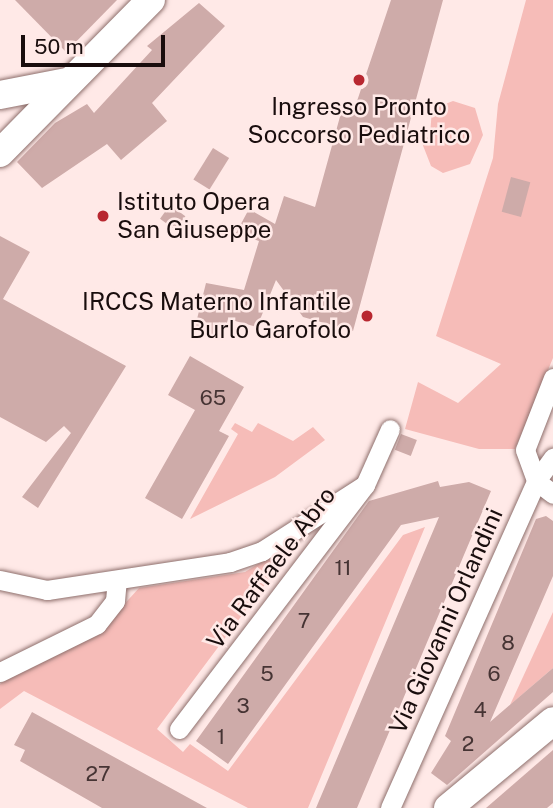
<!DOCTYPE html>
<style>
body{margin:0}
#map{position:relative;width:553px;height:808px;overflow:hidden;background:#ffe9e7;font-family:"Public Sans",sans-serif}
div>[style]{position:absolute}
[style*='--x']{left:calc(var(--x)*1px);top:calc(var(--y)*1px);width:calc(var(--w)*1px);rotate:calc(var(--a)*1deg)}
.green>*{inset:0;background:#f6bcb8}
.building>*{inset:0;background:#ceaba9;transform-origin:0 0}
.roads{filter:drop-shadow(0 0 2px #8e6f6c) drop-shadow(0 0 2px #8e6f6c)}
.street>*{height:19px;margin:-9.5px;padding:0 9.5px;transform-origin:9.5px;border-radius:9.5px;background:#fff}
.secondary>*{height:28px;margin:-14px;padding:0 14px;transform-origin:14px;border-radius:14px;background:#fff}
.dots>*{width:19px;height:19px;translate:-50% -50%;box-sizing:border-box;border:4px solid #ffe9e7;border-radius:50%}
span{translate:-50% -50%;white-space:nowrap;text-align:center;line-height:1.15;-webkit-text-stroke:5px #ffe9e7;paint-order:stroke}
.number-label{font-size:21px;color:#463434}
.number-label span{-webkit-text-stroke-width:0}
.poi-label{font-size:24px;color:#190d0d}
.left{translate:0 -50%;text-align:left}
.right{translate:-100% -50%;text-align:right}
.street-label{font-size:24px;color:#190d0d}
.scale{position:absolute;left:21px;top:35px;width:144px;height:32px;box-sizing:border-box;border:4px solid #190d0d;border-top:0;padding-left:9px;font-size:21px;line-height:24px;white-space:nowrap;color:#190d0d;-webkit-text-stroke:5px #ffe9e7;paint-order:stroke}
</style>
<div id="map">
<div class="green">
<div style="clip-path:polygon(526px 0,553px 0,553px 358px,515px 449px,479px 449px,405px 429px,418px 382px,458px 403px,501px 364px,436px 336px,493px 158px,498px 104px)"></div>
<div style="clip-path:polygon(453px 101px,475px 108px,483px 135px,470px 164px,443px 173px,431px 166px,422px 143px,430px 135px,432px 109px)"></div>
<div style="clip-path:polygon(235px 423px,252px 432px,258px 423px,293px 441px,313px 427px,325px 440px,275px 477px,190px 519px,238px 434px,231px 429px)"></div>
<div style="clip-path:polygon(425px 527px,308px 808px,248px 808px,24px 691px,0 709px,0 684px,10px 675px,99px 632px,139px 588px,245px 572px,299px 539px,157px 729px,183px 752px,190px 744px,228px 771px,403px 535px)"></div>
<div style="clip-path:polygon(553px 612px,553px 668px,510px 705px)"></div>
</div>
<div class="building">
<div style="clip-path:polygon(15px 0,117px 0,66px 52px)"></div>
<div style="clip-path:polygon(391px 0,443px 0,353px 331px,303px 317px,276px 280px,257px 327px,228px 319px,223px 337px,194px 331px,206px 283px,244px 290px,259px 241px,236px 233px,249px 209px,275px 224px,284px 196px,315px 207px,341px 113px,352px 116px)"></div>
<div style="clip-path:polygon(199px 3px,225px 26px,152px 103px,167px 121px,121px 160px,107px 144px,42px 188px,17px 162px,55px 123px,87px 104px,94px 113px,152px 50px,147px 46px)"></div>
<div style="left:213px;top:148px;width:19px;height:37px;rotate:32deg"></div>
<div style="left:511px;top:177px;width:20px;height:36px;rotate:15deg"></div>
<div style="left:170px;top:205px;width:19px;height:17px;rotate:36deg"></div>
<div style="clip-path:polygon(0 236px,30px 252px,3px 299px,126px 366px,38px 508px,22px 497px,71px 433px,64px 426px,46px 442px,0 417px)"></div>
<div style="clip-path:polygon(190px 356px,244px 387px,219px 431px,229px 436px,182px 519px,145px 498px,195px 410px,168px 395px)"></div>
<div style="left:401px;top:434px;width:17px;height:17px;rotate:21deg"></div>
<div style="clip-path:polygon(438px 481px,440px 487px,469px 482px,491px 491px,357px 808px,316px 808px,439px 517px,401px 525px,228px 764px,196px 741px,369px 501px)"></div>
<div style="clip-path:polygon(546px 516px,553px 521px,553px 576px,490px 722px,553px 668px,553px 692px,447px 785px,431px 773px,451px 741px,445px 736px,536px 519px)"></div>
<div style="clip-path:polygon(32px 712px,207px 808px,102px 808px,20px 761px,25px 750px,14px 745px)"></div>
<div style="clip-path:polygon(553px 750px,553px 803px,547px 808px,486px 808px)"></div>
</div>
<div class="roads">
<div class="street">
<div style="--x:553;--y:378;--w:77;--a:111.3"></div>
<div style="--x:525;--y:450;--w:33;--a:70"></div>
<div style="--x:536;--y:481;--w:21;--a:37"></div>
<div style="--x:0;--y:580;--w:48;--a:12"></div>
<div style="--x:47;--y:590;--w:185;--a:-8.7"></div>
<div style="--x:230;--y:562;--w:34;--a:-19"></div>
<div style="--x:262;--y:551;--w:122;--a:-32.7"></div>
<div style="--x:0;--y:672;--w:108;--a:-26.3"></div>
<div style="--x:97;--y:624;--w:29;--a:-52"></div>
<div style="--x:115;--y:601;--w:21;--a:-85"></div>
<div style="--x:179;--y:729;--w:307;--a:-52.7"></div>
<div style="--x:365;--y:485;--w:61;--a:-65.9"></div>
<div style="--x:390;--y:808;--w:358;--a:-65.9"></div>
<div style="--x:536;--y:481;--w:29;--a:-54"></div>
</div>
<div class="secondary">
<div style="--x:0;--y:95;--w:68;--a:-11"></div>
<div style="--x:0;--y:153;--w:215;--a:-45.4"></div>
<div style="--x:448;--y:808;--w:136;--a:-39.6"></div>
</div>
</div>
<div class="dots">
<div style="left:359px;top:80px;background:#b82730"></div>
<div style="left:103px;top:216px;background:#b82730"></div>
<div style="left:367px;top:316px;background:#b82730"></div>
</div>
<div class="number-label">
<span style="left:213px;top:398px">65</span>
<span style="left:343px;top:568px">11</span>
<span style="left:304px;top:621px">7</span>
<span style="left:508px;top:643px">8</span>
<span style="left:267px;top:674px">5</span>
<span style="left:494px;top:674px">6</span>
<span style="left:243px;top:706px">3</span>
<span style="left:480px;top:710px">4</span>
<span style="left:221px;top:737px">1</span>
<span style="left:468px;top:744px">2</span>
<span style="left:98px;top:774px">27</span>
</div>
<div class="poi-label">
<span style="left:359px;top:121px">Ingresso Pronto<br>Soccorso Pediatrico</span>
<span class="left" style="left:117px;top:216px">Istituto Opera<br>San Giuseppe</span>
<span class="right" style="left:351px;top:316px">IRCCS Materno Infantile<br>Burlo Garofolo</span>
</div>
<div class="street-label">
<span style="left:271px;top:568px;rotate:-53deg">Via Raffaele Abro</span>
<span style="left:446px;top:621px;rotate:-66deg">Via Giovanni Orlandini</span>
</div>
<div class="scale">50 m</div>
</div>
